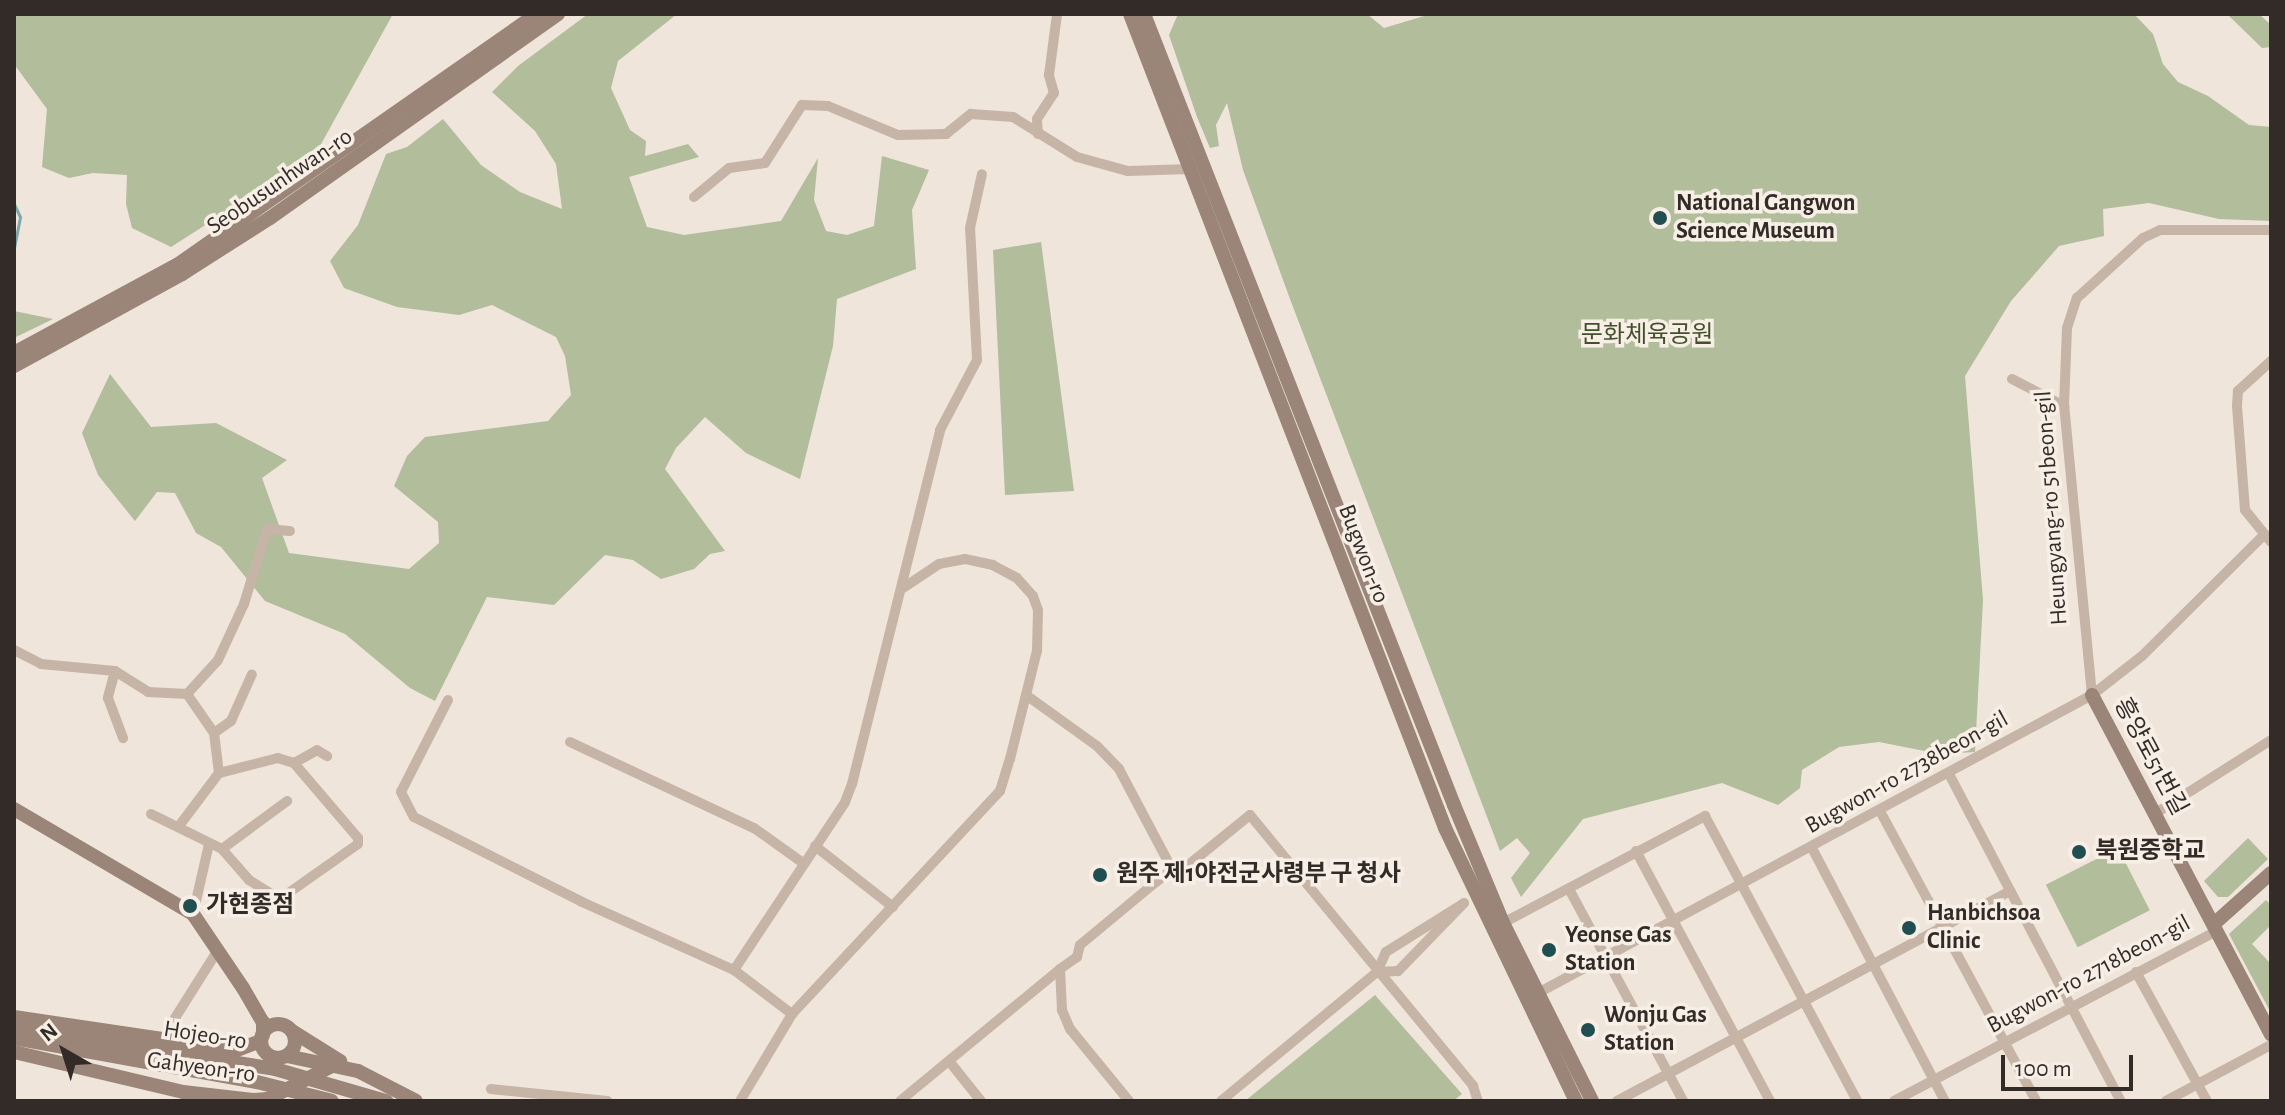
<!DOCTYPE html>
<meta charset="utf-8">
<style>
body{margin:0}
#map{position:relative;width:2285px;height:1115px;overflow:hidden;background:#efe5da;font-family:"Alegreya Sans","Noto Sans KR",sans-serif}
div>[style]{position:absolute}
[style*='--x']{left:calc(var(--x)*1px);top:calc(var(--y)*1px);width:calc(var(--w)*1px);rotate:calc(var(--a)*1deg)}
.green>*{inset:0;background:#b1bd9b;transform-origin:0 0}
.stream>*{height:3px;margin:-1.5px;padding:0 1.5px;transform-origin:1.5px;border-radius:1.5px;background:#7ba8aa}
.street>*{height:10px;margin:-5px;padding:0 5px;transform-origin:5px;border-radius:5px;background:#c6b5a7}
.secondary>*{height:14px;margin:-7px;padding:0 7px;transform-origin:7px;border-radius:7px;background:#9a8578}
.secondary>.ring{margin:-7px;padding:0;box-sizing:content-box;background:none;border:14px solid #9a8578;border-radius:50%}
.secondary-bridge>*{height:14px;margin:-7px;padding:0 7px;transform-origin:7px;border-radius:7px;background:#9a8578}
.dots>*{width:22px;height:22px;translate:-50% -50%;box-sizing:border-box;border:4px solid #f7efe6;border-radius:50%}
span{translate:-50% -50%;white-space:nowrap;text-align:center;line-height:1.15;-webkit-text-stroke:7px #f7efe6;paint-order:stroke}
.street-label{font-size:24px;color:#332b27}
.poi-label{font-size:24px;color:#332b27;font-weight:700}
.left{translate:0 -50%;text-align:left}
.park-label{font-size:24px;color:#43502c}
.frame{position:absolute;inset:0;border:16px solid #332b27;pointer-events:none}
.north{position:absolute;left:24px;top:1011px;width:80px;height:80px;-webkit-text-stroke:6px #f7efe6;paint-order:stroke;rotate:321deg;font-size:22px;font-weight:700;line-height:32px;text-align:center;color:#332b27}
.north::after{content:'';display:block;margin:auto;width:28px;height:36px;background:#332b27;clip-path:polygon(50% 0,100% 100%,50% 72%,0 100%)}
.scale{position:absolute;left:2001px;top:1055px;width:132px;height:36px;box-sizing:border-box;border:4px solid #332b27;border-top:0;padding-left:10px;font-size:24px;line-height:28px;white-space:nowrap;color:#332b27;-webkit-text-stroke:6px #f7efe6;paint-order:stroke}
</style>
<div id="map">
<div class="green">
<div style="clip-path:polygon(14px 14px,393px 14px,315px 155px,171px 247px,132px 228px,126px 204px,127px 175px,93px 173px,69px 178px,42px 167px,47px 109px,14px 64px)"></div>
<div style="clip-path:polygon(588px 14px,677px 14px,618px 61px,611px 88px,630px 130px,646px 141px,645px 156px,688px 144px,699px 157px,629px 177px,647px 227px,684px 235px,781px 221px,818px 158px,814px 200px,826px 231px,847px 235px,874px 226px,882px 156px,929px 170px,912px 210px,916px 269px,837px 299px,833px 346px,800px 479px,746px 453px,705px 417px,676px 448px,665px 469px,725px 551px,710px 554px,694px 569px,661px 579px,633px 560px,605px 555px,554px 605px,487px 597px,435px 701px,410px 688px,345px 634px,265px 601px,221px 547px,196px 533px,175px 493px,157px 492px,135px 521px,98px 475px,82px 433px,110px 374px,151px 427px,216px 423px,287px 460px,262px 478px,289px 553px,409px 569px,439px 543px,438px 522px,394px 486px,407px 456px,425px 437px,548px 421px,571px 395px,565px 356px,556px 337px,492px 305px,459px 315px,397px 307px,344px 288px,330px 261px,358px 225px,386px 154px,407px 147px,443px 119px,481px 165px,520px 192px,562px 209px,556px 164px,535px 131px,492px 92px,518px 66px)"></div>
<div style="clip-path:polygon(1178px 14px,1367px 14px,1384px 28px,1431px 14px,2134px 14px,2153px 34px,2163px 64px,2178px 82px,2208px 96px,2249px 125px,2271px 127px,2271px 221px,2219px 219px,2149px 203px,2103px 209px,2104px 236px,2059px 246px,2011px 301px,1965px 376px,1983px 600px,1975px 752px,1940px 754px,1879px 742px,1839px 747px,1802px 770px,1800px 788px,1778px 805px,1722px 783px,1583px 819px,1521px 897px,1511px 878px,1530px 853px,1517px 838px,1500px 851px,1290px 299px,1243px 170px,1227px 103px,1216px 125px,1219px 146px,1210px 148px,1197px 117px,1169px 35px)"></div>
<div style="clip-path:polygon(2227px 14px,2259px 14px,2271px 25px,2271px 47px,2262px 48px)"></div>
<div style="clip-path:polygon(1041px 242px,1074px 491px,1005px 495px,993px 250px)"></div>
<div style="clip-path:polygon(14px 311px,53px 319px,14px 338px)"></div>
<div style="clip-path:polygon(2248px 838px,2268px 859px,2228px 897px,2218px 897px,2204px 881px)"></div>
<div style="left:2118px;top:848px;width:70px;height:81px;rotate:63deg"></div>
<div style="clip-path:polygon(2266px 900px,2271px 905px,2271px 925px,2252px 944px,2271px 964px,2271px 1013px,2229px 934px)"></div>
<div style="clip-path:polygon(1375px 995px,1462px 1094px,1453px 1101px,1245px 1101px)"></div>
</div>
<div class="stream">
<div style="--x:14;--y:204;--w:14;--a:65"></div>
<div style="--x:20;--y:217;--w:32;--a:101"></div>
</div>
<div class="street">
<div style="--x:1038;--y:134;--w:15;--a:-94"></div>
<div style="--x:1037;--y:119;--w:31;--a:-57"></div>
<div style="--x:1054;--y:93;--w:19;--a:-106"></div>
<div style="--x:1049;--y:75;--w:62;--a:-82.5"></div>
<div style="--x:694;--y:197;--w:45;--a:-39.6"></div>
<div style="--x:729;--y:168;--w:36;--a:-8"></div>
<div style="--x:765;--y:163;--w:69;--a:-57.5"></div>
<div style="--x:802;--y:105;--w:26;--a:2"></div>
<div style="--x:828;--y:106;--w:76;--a:22.5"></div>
<div style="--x:898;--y:135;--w:48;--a:-1.2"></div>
<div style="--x:946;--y:134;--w:32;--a:-39"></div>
<div style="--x:971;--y:114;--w:42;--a:4.1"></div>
<div style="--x:1013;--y:117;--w:75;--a:32"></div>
<div style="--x:1077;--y:157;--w:53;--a:15.4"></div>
<div style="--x:1128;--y:171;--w:62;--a:-1.8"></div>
<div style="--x:2271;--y:361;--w:45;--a:137.7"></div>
<div style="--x:2238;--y:391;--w:15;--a:94"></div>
<div style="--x:2237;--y:406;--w:104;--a:85.6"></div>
<div style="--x:2245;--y:510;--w:41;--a:50.9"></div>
<div style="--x:2012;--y:379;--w:59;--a:27.4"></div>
<div style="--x:14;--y:650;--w:30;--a:27"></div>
<div style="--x:41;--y:664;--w:74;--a:5.4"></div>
<div style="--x:115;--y:671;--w:39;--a:32"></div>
<div style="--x:148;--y:692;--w:39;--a:3"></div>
<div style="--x:187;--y:694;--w:47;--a:55.3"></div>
<div style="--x:214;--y:733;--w:40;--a:82.9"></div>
<div style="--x:115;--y:671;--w:28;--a:105"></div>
<div style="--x:108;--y:698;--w:43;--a:69.4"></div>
<div style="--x:187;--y:694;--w:46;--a:-47.6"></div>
<div style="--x:218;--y:660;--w:62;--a:-65.1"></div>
<div style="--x:244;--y:604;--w:78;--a:-73"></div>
<div style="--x:267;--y:529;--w:23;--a:5"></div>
<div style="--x:1026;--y:695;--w:87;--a:35.7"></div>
<div style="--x:1097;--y:746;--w:32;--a:46"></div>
<div style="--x:1119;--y:769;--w:113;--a:62.1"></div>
<div style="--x:2092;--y:695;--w:290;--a:-95.5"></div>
<div style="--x:2064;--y:406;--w:78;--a:-87.8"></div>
<div style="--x:2067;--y:328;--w:32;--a:-72"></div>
<div style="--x:2077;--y:298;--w:89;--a:-42.3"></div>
<div style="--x:2143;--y:238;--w:19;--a:-25"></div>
<div style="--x:2160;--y:230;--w:111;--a:0"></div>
<div style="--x:448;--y:700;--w:103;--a:117.1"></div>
<div style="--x:401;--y:792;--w:28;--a:63"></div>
<div style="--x:414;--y:817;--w:188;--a:26.8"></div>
<div style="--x:582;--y:902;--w:167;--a:24.1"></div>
<div style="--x:734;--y:970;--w:73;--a:37.2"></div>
<div style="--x:214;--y:733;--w:21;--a:-35"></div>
<div style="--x:231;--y:721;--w:51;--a:-65.9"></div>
<div style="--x:570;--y:742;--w:203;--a:25.1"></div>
<div style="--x:754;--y:828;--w:60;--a:35.5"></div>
<div style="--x:294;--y:763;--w:26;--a:-29"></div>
<div style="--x:317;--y:750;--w:12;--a:31"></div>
<div style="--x:1949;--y:774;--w:369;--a:62.3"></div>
<div style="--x:1880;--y:811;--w:329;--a:61.7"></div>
<div style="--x:2156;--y:813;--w:136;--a:-32.4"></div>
<div style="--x:151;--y:814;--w:79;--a:26.2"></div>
<div style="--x:222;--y:849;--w:41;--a:48.9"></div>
<div style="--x:249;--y:880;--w:36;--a:32"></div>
<div style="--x:280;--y:899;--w:95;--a:-35.2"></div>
<div style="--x:358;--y:844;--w:6;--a:-90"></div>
<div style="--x:358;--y:838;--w:99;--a:-130.5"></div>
<div style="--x:294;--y:763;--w:17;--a:-163"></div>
<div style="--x:278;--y:758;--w:61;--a:165.7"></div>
<div style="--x:179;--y:826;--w:66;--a:-53"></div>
<div style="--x:815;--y:846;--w:99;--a:38"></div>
<div style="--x:1812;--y:848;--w:286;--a:62.3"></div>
<div style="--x:222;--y:849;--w:81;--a:-36.4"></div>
<div style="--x:1636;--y:851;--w:284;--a:61.8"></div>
<div style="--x:1569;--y:889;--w:241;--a:61.7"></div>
<div style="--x:1464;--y:903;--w:95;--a:134.1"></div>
<div style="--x:1398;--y:971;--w:21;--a:177"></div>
<div style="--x:1377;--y:972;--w:22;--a:-66"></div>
<div style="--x:1386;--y:952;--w:92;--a:-32.1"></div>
<div style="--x:193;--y:914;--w:72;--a:-77.1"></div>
<div style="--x:1503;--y:923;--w:229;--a:-27.9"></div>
<div style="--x:1705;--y:816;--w:323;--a:61.9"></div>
<div style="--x:734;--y:970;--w:201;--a:-56.5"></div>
<div style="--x:845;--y:802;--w:19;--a:-69"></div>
<div style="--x:852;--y:784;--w:365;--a:-76"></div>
<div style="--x:940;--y:430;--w:79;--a:-62.1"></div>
<div style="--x:977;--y:360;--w:132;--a:-93"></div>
<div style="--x:970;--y:228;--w:55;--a:-77.5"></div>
<div style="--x:2136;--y:972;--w:147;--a:61.2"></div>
<div style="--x:1538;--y:993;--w:629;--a:-28.28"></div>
<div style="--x:2092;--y:695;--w:63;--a:-38"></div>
<div style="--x:2142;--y:656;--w:170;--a:-44.8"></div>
<div style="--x:175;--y:1018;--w:80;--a:-57.7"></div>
<div style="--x:949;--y:1061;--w:51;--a:51.3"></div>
<div style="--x:491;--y:1089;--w:117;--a:5.9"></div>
<div style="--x:740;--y:1101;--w:101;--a:-59.1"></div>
<div style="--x:792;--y:1014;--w:305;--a:-47"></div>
<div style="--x:1000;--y:791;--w:34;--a:-73"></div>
<div style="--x:1010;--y:759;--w:111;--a:-76"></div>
<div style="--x:1037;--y:651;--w:41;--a:-88.6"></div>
<div style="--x:1038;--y:610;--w:15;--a:-110"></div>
<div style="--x:1033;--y:596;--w:24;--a:-132"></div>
<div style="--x:1017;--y:578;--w:27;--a:-152"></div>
<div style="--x:993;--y:565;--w:29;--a:-168"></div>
<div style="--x:965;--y:559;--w:26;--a:169"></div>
<div style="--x:939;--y:564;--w:43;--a:146.3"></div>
<div style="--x:900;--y:1101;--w:207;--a:-39.5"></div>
<div style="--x:1129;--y:1101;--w:93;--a:-129.3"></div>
<div style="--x:1070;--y:1029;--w:21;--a:-113"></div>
<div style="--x:1062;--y:1010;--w:41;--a:-92.8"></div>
<div style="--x:1060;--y:969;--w:21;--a:-35"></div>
<div style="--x:1077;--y:957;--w:12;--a:-76"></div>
<div style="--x:1080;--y:945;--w:99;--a:-39.7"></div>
<div style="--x:1156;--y:882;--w:21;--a:-39"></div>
<div style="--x:1172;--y:869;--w:9;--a:13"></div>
<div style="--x:1181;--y:871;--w:89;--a:-39.1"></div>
<div style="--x:1250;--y:815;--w:351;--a:50.5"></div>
<div style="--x:1473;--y:1086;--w:16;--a:72"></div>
<div style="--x:1221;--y:1101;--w:202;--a:-39.6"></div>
<div style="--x:1617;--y:1101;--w:446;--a:-28.1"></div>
<div style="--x:1894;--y:1101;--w:366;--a:-27.8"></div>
<div style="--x:2166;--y:1101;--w:119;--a:-28.1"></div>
</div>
<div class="secondary">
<div style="--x:1130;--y:14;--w:873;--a:68.84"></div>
<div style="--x:1445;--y:828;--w:303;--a:64.4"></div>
<div style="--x:1144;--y:14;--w:850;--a:68.6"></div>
<div style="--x:1454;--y:805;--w:128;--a:67.4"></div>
<div style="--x:1503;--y:923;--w:199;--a:63.4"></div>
<div style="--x:14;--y:353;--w:185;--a:-28.4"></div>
<div style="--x:177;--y:265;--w:439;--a:-34.9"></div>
<div style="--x:14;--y:366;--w:192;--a:-28.7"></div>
<div style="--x:182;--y:274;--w:104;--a:-32.5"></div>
<div style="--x:270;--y:218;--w:353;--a:-35.3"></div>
<div style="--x:2092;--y:695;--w:384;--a:62.2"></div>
<div style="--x:14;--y:809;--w:208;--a:30.4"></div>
<div style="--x:193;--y:914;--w:89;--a:56"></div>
<div style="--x:243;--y:988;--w:39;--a:60"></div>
<div style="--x:263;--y:1022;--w:13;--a:90"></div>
<div style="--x:2215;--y:923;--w:75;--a:-41.8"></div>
<div style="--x:14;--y:1017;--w:225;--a:8.4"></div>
<div style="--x:237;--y:1050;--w:26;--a:-21"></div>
<div class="ring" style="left:261px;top:1024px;width:20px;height:20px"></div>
<div style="--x:292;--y:1031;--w:57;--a:32"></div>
<div style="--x:14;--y:1038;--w:247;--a:10.3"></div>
<div style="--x:14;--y:1052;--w:174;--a:13.3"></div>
<div style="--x:183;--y:1092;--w:70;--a:6.5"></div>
<div style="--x:253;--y:1100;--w:15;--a:-4"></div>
<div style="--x:268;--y:1099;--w:74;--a:-27.3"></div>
<div style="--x:287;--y:1056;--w:73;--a:11.9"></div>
<div style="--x:358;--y:1071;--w:65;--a:27.3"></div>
</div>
<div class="secondary-bridge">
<div style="--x:14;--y:1028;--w:264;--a:8.9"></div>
<div style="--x:275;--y:1069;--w:116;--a:16.1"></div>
<div style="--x:257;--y:1082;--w:77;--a:14.2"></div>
</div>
<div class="dots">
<div style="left:1660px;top:218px;background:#204e51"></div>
<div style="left:2079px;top:852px;background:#204e51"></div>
<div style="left:1100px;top:875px;background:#204e51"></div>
<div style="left:190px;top:906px;background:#204e51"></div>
<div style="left:1909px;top:928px;background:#204e51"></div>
<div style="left:1549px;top:950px;background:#204e51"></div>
<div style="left:1588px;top:1030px;background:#204e51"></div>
</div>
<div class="street-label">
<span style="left:280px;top:182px;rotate:-34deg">Seobusunhwan-ro</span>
<span style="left:2052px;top:508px;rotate:-94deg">Heungyang-ro 51beon-gil</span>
<span style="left:1363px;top:554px;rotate:69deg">Bugwon-ro</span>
<span style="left:2150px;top:757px;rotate:62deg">흥양로51번길</span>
<span style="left:1907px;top:773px;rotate:-29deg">Bugwon-ro 2738beon-gil</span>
<span style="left:2089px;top:975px;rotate:-28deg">Bugwon-ro 2718beon-gil</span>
<span style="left:205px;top:1036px;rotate:9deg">Hojeo-ro</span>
<span style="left:201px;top:1068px;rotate:8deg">Gahyeon-ro</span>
</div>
<div class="poi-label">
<span class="left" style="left:1676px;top:218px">National Gangwon<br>Science Museum</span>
<span class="left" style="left:2095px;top:852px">북원중학교</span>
<span class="left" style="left:1116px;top:875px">원주 제1야전군사령부 구 청사</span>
<span class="left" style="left:206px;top:906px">가현종점</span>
<span class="left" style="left:1927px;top:928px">Hanbichsoa<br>Clinic</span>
<span class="left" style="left:1565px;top:950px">Yeonse Gas<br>Station</span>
<span class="left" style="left:1604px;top:1030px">Wonju Gas<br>Station</span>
</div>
<div class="park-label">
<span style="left:1647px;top:336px">문화체육공원</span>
</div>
<div class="frame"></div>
<div class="north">N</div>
<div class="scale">100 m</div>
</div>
